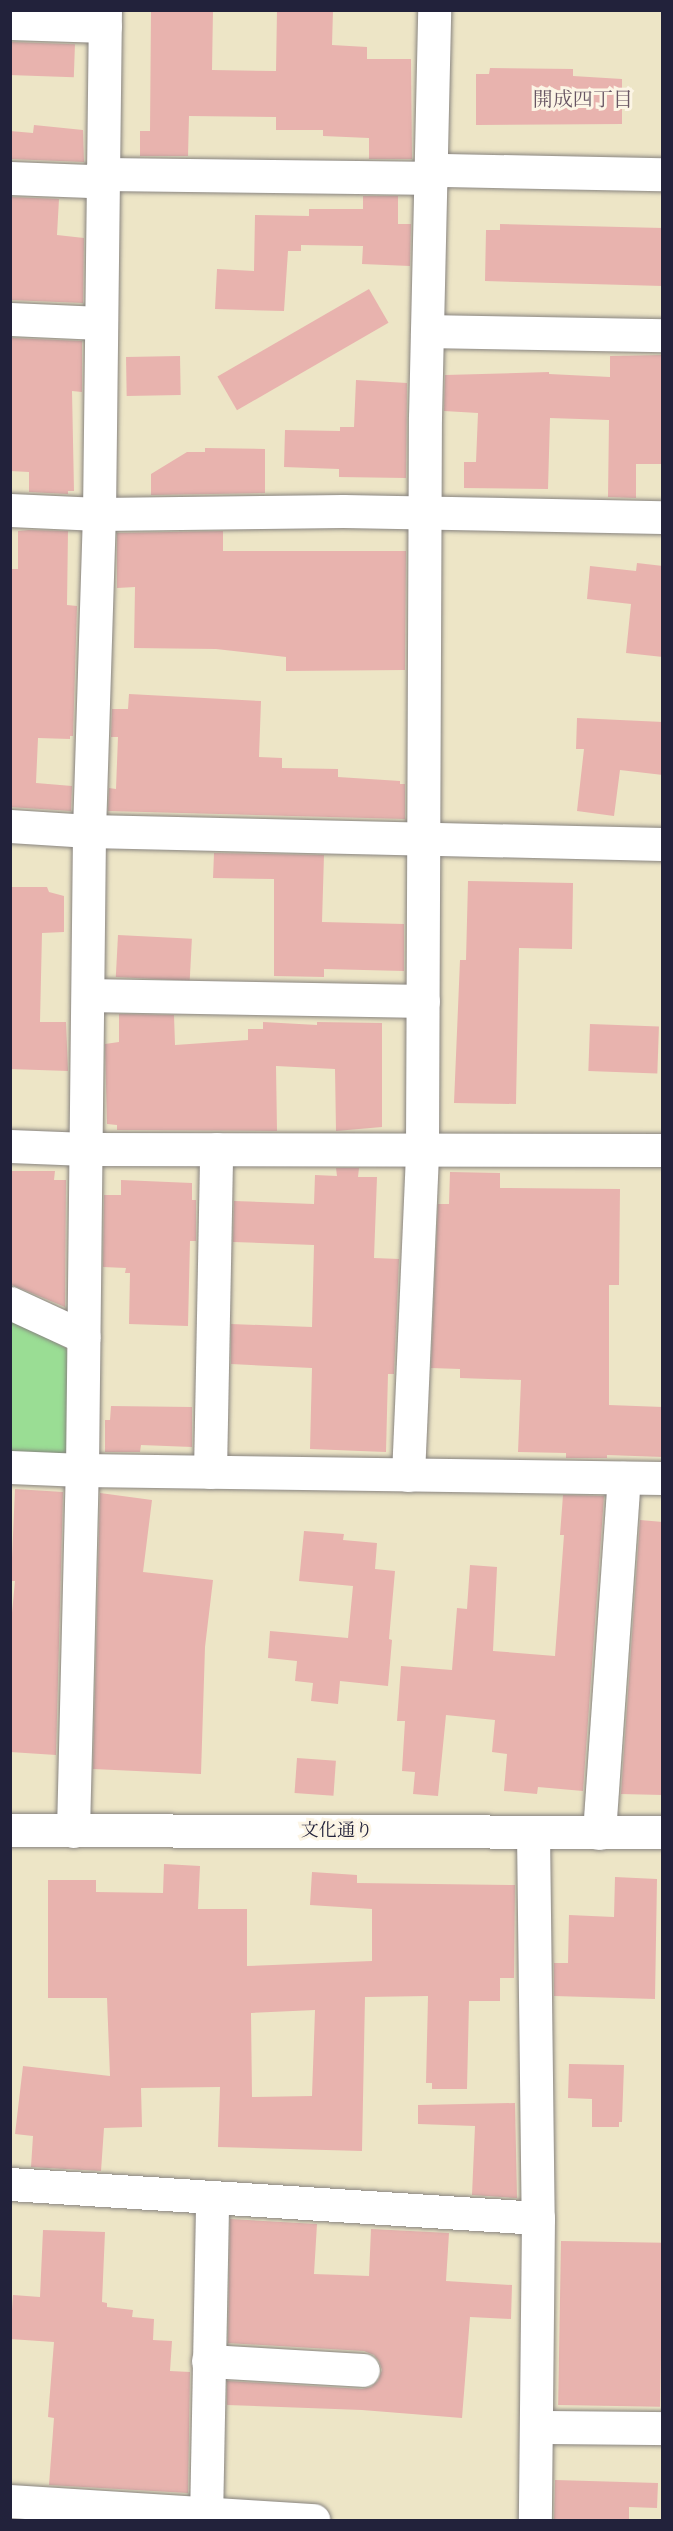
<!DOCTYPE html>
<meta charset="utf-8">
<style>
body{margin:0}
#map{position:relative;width:673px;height:2531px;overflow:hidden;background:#ede5c6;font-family:Vollkorn,"Noto Serif JP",serif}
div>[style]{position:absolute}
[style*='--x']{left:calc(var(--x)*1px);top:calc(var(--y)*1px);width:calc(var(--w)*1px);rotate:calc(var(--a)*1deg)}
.green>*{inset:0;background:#9add94}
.building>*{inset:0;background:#e8b3ae;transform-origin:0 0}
.roads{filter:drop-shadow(0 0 2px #888480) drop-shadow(0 0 2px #888480)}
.minor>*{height:33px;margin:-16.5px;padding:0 16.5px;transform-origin:16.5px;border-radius:16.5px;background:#fff}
span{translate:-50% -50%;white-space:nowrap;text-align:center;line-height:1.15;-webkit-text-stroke:6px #fcf5e5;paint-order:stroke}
.street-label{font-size:18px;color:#22223b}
.neighbourhood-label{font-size:20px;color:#675563}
.frame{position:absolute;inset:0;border:12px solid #22223b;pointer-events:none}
</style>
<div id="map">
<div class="green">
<div style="clip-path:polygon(10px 1319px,66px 1348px,72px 1364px,71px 1456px,11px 1454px)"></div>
</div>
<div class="building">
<div style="clip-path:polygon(151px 10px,213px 10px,212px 70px,276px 71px,277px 10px,333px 10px,332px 45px,367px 47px,367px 59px,411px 59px,412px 159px,369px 159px,369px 138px,323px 136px,323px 130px,276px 130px,276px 117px,189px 116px,188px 156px,140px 156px,140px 131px,150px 131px)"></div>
<div style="left:10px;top:42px;width:65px;height:33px;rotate:2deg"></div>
<div style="clip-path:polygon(490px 68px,573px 69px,573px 76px,622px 79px,622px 124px,476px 125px,476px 74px,489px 74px)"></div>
<div style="clip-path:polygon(34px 125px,83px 130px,84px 162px,10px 159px,10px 131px,33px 133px)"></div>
<div style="clip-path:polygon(363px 196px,398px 196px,398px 224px,411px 224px,410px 266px,362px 264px,363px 246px,301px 245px,301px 251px,288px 251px,284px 311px,215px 309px,217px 269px,254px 271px,255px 215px,309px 216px,309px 209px,363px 209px)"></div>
<div style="clip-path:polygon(10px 197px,59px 199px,57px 235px,84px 238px,83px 303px,10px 300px)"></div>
<div style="clip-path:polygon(500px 224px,663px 228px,663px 286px,485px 281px,486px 230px,500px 230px)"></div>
<div style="left:369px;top:289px;width:39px;height:175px;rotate:60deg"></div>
<div style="clip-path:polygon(10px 338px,82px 341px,82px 392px,72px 391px,74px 491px,68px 491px,68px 494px,29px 492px,29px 472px,10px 471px)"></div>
<div style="clip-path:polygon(663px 355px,663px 464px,636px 464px,636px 498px,608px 497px,609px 420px,550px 418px,548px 489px,464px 488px,464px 462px,476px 462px,478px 413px,444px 411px,445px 375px,549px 372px,549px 374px,610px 377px,610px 356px)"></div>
<div style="left:180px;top:356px;width:39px;height:54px;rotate:89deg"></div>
<div style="clip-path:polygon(356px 380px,407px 383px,406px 478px,339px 477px,339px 469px,284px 467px,285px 430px,340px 431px,340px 427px,354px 427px)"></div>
<div style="clip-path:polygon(205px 448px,265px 449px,265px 493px,151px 495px,151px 474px,187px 452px,205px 452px)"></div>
<div style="clip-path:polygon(29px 530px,68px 531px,67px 605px,77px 606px,73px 736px,70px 736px,70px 739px,38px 738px,36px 783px,72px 786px,71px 811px,10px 807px,10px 569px,18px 569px,18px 531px)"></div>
<div style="clip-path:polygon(223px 531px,223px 551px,406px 551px,405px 670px,286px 671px,286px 657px,216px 649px,134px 648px,135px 587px,117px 588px,117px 533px)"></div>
<div style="clip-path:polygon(637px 563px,663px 566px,663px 657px,626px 653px,631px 604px,587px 599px,590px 566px,636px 571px)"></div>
<div style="clip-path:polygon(129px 694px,261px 701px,259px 757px,282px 758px,282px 768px,338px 769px,338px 777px,400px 781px,400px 784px,405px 784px,405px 819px,108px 811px,109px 788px,116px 789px,118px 737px,111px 737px,112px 709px,128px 709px)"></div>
<div style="clip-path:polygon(577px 718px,663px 722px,663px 775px,620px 770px,614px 816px,577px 811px,584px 749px,576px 749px)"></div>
<div style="clip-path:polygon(214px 853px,324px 855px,322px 922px,404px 924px,404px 971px,324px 969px,324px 977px,274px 976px,274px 879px,213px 878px)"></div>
<div style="clip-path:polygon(468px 881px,573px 883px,572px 949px,519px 948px,516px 1104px,454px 1103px,460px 960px,466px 960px)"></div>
<div style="clip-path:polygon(10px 887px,47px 887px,49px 892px,64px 896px,64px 932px,42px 933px,40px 1022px,66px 1022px,68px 1071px,10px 1069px)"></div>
<div style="left:118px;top:935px;width:74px;height:42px;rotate:3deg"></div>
<div style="clip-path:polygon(119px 1014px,174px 1015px,175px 1045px,248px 1040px,248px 1029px,263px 1029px,263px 1022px,317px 1025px,317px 1022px,382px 1023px,382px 1127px,336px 1131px,335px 1069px,276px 1066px,277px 1131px,117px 1130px,117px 1125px,107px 1124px,105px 1044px,119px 1042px)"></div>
<div style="left:590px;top:1024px;width:69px;height:47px;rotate:2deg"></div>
<div style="clip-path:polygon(336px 1168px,359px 1168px,358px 1177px,377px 1177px,374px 1258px,399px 1259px,394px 1374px,388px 1374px,386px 1452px,310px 1449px,312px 1368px,231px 1364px,231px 1324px,312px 1327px,314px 1245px,233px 1242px,234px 1201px,314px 1204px,315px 1175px,337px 1176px)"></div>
<div style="clip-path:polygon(10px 1171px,55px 1171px,54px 1180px,66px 1180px,65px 1307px,10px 1284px)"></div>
<div style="clip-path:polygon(450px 1172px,500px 1173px,500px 1188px,620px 1189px,619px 1285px,609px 1285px,609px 1405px,663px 1407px,663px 1457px,607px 1455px,607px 1458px,566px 1458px,566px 1453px,518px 1452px,521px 1380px,460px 1378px,460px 1369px,431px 1368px,438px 1204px,449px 1204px)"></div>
<div style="clip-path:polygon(121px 1180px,192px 1183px,192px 1200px,196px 1200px,196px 1241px,190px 1241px,188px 1326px,129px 1324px,130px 1273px,125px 1273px,126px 1268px,103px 1267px,104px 1195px,121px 1195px)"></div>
<div style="clip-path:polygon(111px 1406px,192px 1407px,192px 1447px,141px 1445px,140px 1452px,105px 1452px,105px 1420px,110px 1420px)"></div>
<div style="clip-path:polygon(15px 1489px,63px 1492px,56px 1755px,10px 1752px,10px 1634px,15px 1581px,11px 1581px)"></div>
<div style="clip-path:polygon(100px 1493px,152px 1500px,143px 1572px,213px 1580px,205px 1647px,201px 1774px,93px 1769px)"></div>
<div style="clip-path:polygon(563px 1495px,604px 1496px,583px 1791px,538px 1787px,537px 1794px,504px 1791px,507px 1754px,492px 1752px,495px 1720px,446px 1715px,438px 1796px,413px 1794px,415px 1772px,402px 1771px,405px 1721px,397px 1721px,401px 1666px,452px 1670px,457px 1608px,467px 1609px,470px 1565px,497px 1567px,493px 1651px,555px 1656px,564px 1535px,560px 1535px)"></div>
<div style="clip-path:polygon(640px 1520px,663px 1522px,663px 1795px,621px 1794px)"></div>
<div style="clip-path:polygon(304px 1531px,344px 1534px,343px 1540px,377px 1543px,375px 1569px,395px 1571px,389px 1639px,392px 1640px,388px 1686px,340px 1681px,338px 1704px,311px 1701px,313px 1683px,295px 1681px,297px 1661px,268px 1658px,270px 1631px,348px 1638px,353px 1586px,299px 1581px)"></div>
<div style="left:297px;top:1758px;width:39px;height:35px;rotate:4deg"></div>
<div style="clip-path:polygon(evenodd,164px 1864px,200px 1866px,198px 1909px,247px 1909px,247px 1966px,372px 1961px,372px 1909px,310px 1905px,312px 1872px,357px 1875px,357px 1883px,515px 1885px,514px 1978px,500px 1978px,500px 2001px,469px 2001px,467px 2089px,432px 2089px,432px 2083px,426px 2083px,428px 1996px,365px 1997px,362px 2151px,218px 2147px,220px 2087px,141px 2088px,142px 2127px,104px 2128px,101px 2171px,31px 2167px,33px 2136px,15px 2134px,23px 2066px,110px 2076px,107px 1998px,48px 1998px,48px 1880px,96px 1880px,96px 1892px,163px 1893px,164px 1864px,315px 2010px,312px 2096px,252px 2097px,251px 2013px,315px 2010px)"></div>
<div style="clip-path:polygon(615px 1877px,657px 1879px,655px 1999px,554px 1996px,554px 1963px,568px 1963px,569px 1915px,614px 1917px)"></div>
<div style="clip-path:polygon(569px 2064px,624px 2065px,622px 2122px,619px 2122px,619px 2127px,592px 2127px,592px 2099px,568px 2098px)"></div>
<div style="clip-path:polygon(515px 2103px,517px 2198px,472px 2195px,475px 2126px,418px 2124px,418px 2105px)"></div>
<div style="clip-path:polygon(230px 2219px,317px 2224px,314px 2274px,369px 2276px,371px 2229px,449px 2233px,446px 2281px,512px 2285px,511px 2319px,470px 2317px,462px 2418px,362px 2410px,227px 2405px,227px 2381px,362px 2389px,371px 2387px,378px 2381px,382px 2370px,379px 2361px,374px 2355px,364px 2351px,228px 2343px)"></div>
<div style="clip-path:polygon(43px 2230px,105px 2232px,102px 2302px,107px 2303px,107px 2307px,133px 2310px,132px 2317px,154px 2319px,153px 2340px,172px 2341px,170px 2371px,190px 2372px,188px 2493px,49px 2485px,54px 2418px,48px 2417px,54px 2342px,10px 2339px,13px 2295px,40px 2297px)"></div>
<div style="left:561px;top:2241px;width:102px;height:164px;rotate:1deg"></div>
<div style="clip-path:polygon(555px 2480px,658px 2483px,657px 2508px,629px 2507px,629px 2520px,554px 2520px)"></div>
</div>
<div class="roads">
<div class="minor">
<div style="--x:10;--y:23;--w:95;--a:1.8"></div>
<div style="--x:10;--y:178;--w:80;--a:2.1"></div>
<div style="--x:90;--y:181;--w:15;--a:-28"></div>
<div style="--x:103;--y:174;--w:317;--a:0.7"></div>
<div style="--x:420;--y:178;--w:25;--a:-18"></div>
<div style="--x:444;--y:170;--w:218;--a:1.1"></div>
<div style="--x:10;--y:319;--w:91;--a:2.5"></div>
<div style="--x:427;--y:331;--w:235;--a:1"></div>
<div style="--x:10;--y:510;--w:89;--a:2.6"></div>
<div style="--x:99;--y:514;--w:244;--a:-0.7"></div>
<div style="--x:343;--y:511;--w:319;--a:1.1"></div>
<div style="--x:10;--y:826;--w:79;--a:3.6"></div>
<div style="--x:89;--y:831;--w:573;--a:1.3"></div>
<div style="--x:88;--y:995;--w:335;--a:1"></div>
<div style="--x:10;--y:1146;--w:76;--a:2.3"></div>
<div style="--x:86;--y:1149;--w:576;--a:0.1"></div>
<div style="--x:10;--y:1303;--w:81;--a:24.7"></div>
<div style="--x:10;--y:1467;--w:72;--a:2.4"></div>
<div style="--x:82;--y:1470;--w:580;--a:0.79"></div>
<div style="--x:210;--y:1472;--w:323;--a:-88.9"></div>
<div style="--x:408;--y:1475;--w:325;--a:-87.5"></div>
<div style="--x:422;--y:1150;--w:733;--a:-89.77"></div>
<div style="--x:425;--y:417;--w:407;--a:-88.7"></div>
<div style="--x:10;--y:1830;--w:652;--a:0.18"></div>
<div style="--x:73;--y:1831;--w:361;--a:-88.6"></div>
<div style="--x:82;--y:1470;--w:639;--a:-89.37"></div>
<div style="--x:89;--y:831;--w:317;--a:-88.2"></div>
<div style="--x:99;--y:514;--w:504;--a:-89.32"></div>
<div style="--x:533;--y:1832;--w:386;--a:89.3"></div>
<div style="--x:538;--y:2218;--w:302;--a:90.6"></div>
<div style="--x:599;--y:1833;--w:356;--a:-86"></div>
<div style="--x:10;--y:2184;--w:529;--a:3.68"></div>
<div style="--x:208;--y:2361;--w:155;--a:3.3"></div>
<div style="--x:537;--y:2427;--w:125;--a:0.5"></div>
<div style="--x:10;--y:2501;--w:304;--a:3.6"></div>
<div style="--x:206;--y:2520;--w:322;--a:-88.9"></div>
</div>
</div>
<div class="street-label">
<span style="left:337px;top:1832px">文化通り</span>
</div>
<div class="neighbourhood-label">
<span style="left:583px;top:101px">開成四丁目</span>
</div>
<div class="frame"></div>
</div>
